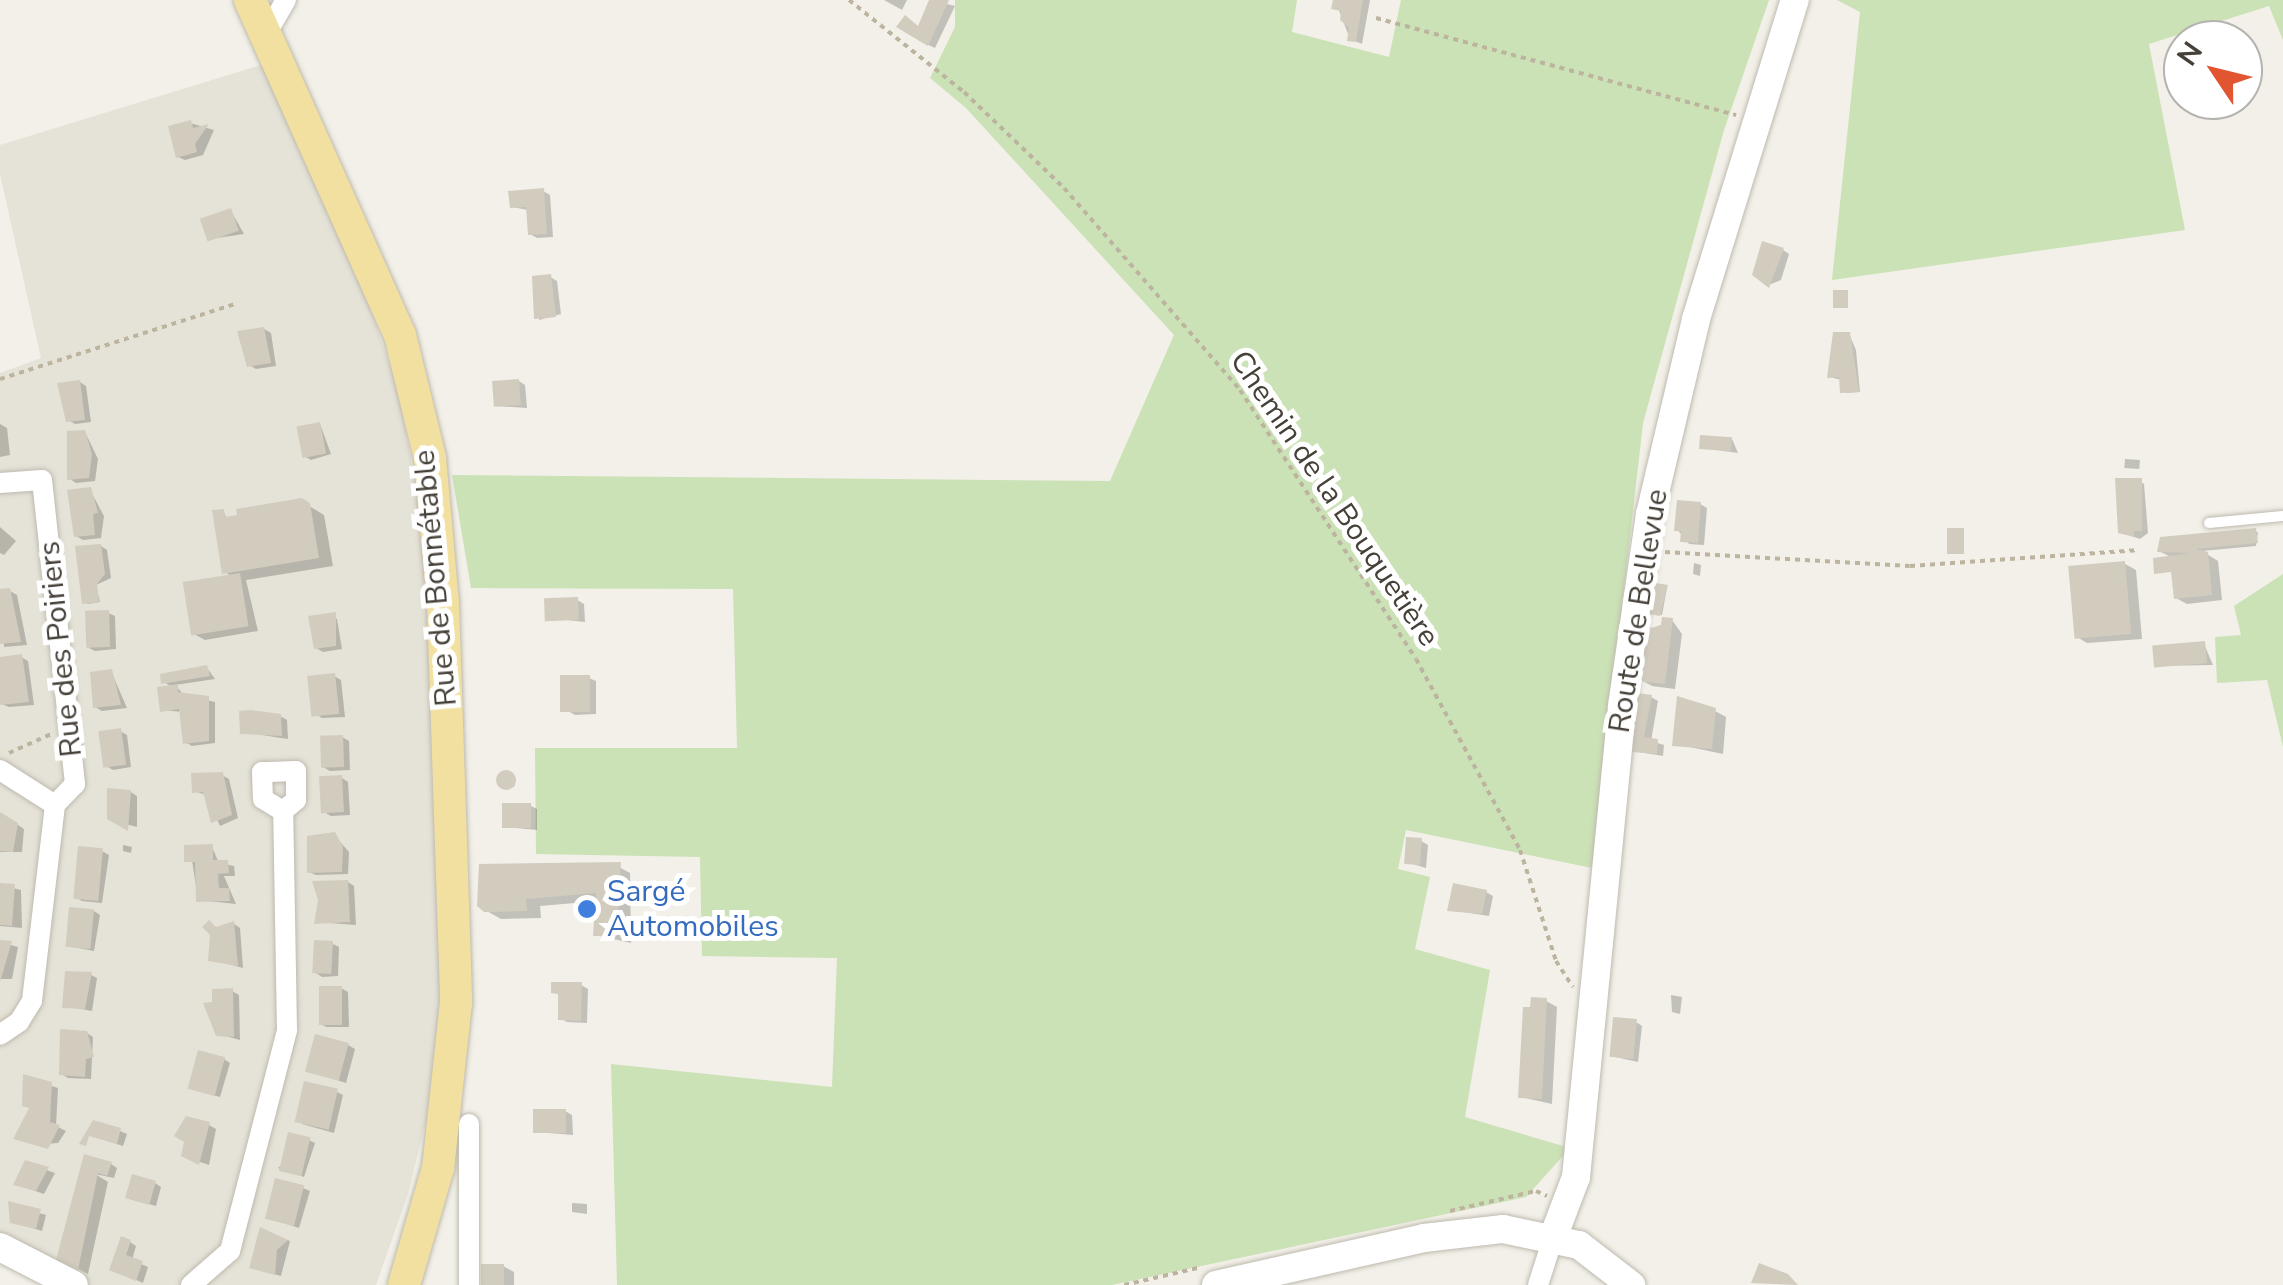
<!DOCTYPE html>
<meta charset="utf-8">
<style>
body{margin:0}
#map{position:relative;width:2283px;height:1285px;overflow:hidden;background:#f2f0e8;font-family:"Nunito Sans",sans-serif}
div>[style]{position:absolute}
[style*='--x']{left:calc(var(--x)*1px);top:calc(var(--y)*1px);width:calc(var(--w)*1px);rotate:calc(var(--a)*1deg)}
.residential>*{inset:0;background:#e5e2d7}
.green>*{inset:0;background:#cbe1b6}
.shadow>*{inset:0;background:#0003;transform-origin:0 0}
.building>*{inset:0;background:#d2ccbf;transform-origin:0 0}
.round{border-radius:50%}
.path>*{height:4px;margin-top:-2px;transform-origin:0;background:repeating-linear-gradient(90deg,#bcb49f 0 5px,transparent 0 10px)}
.roads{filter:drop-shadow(0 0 2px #bfbaaf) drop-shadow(0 0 2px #bfbaaf)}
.service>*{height:10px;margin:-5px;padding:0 5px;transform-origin:5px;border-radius:5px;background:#fff}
.minor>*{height:20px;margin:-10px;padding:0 10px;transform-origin:10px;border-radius:10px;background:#fff}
.tertiary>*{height:28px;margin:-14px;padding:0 14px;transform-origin:14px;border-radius:14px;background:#fff}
.primary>*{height:32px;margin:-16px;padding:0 16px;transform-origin:16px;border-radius:16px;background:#f2e0a1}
.dots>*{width:28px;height:28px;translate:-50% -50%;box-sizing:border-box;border:5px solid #fff;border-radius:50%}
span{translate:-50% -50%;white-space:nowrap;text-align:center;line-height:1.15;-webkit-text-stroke:10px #fff;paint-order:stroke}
.street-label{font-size:30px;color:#454038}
.shop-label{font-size:30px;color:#366cbe}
.left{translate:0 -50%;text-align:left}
.north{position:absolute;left:2163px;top:20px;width:100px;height:100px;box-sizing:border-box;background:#fff;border:2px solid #b5b3af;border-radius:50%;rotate:305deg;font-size:28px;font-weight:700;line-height:40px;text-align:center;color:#454038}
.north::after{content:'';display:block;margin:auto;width:35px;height:45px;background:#e15531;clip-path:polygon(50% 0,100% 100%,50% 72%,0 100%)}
</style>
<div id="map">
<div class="residential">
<div style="clip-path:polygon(261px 65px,321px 176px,361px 280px,398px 390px,425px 536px,441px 959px,436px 1080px,408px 1194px,376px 1285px,84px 1285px,0 1239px,0 373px,41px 358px,0 174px,0 145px)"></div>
</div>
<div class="green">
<div style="clip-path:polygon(955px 0,1297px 0,1292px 32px,1389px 57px,1401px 0,1769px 0,1724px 130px,1643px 423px,1592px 868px,1406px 830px,1398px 869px,1430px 877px,1415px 949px,1490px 970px,1465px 1117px,1570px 1148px,1526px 1197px,1112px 1285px,617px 1285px,611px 1064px,832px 1087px,837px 958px,702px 956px,700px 857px,536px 854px,535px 748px,737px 748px,733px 589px,471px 588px,452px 475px,1110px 481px,1174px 335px,966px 108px,930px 78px,955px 27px)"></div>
<div style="clip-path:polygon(1837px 0,2283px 0,2283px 40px,2269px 6px,2149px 44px,2185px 230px,1832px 280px,1860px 12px)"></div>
<div style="clip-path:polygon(2283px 574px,2283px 747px,2267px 680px,2217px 683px,2215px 637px,2241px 635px,2234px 606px)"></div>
</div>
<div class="shadow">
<div style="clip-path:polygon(884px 0,907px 0,902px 10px)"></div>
<div style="clip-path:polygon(931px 0,955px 6px,935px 48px,918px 40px)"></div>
<div style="clip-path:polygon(1335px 0,1370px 0,1362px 44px,1350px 39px)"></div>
<div style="clip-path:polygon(190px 123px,214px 130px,203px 155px,185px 160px,178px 157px)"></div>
<div style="clip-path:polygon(543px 191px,550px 195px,553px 237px,537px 238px,530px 234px,528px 210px,512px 207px)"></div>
<div style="clip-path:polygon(231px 211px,244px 234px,210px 239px)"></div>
<div style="clip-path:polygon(1783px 250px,1789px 254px,1781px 280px,1766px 286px,1763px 278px)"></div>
<div style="clip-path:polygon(550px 277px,557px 281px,561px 314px,539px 320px)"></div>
<div style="clip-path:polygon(264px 329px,271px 333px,276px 366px,256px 369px,249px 365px)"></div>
<div style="clip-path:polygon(1849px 334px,1856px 350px,1860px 392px,1845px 393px,1842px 380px,1830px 377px)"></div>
<div style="clip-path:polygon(519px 381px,525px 385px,527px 408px,496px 406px)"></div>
<div style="clip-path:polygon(80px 382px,86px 386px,91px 422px,75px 424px,68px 420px)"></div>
<div style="clip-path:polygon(0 424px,7px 428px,10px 455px,0 457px)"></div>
<div style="clip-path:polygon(320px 424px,331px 454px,311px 460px,304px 456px)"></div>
<div style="clip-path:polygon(85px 432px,98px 459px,95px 481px,76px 483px,70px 479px)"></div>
<div style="clip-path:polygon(1732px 439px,1738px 453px,1702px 448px)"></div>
<div style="left:2125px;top:459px;width:15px;height:9px;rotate:4deg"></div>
<div style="clip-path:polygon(2137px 480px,2144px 484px,2148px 533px,2140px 539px,2120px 532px)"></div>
<div style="clip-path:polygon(90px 490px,104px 516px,101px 538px,83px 540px,76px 536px)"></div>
<div style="clip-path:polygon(301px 501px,324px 515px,333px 566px,246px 580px,258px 631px,205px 640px,194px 634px,233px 577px,225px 572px,223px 511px,227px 519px)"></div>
<div style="clip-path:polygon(1700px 504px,1707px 508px,1704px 545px,1689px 544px,1677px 529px)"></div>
<div style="clip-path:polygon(0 527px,16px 541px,4px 555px,0 553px)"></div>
<div style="clip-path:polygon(2258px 532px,2256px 546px,2202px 551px,2218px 561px,2222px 600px,2187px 604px,2176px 598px,2174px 572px,2157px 572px,2173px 558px,2159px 551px)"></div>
<div style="clip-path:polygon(101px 546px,107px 550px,111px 578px,96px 585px,100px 602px,87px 604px)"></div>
<div style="clip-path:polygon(1694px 563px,1701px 565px,1700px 576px,1693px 574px)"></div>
<div style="clip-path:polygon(2125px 564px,2136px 570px,2142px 639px,2087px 643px,2077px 637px)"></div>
<div style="clip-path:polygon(1667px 588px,1662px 615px,1655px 614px)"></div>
<div style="clip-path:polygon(10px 591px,17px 595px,27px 645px,4px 647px,0 592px)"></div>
<div style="clip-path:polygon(577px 600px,584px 604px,585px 622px,558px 619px)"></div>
<div style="clip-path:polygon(108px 613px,115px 616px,116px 649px,95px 651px,89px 648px)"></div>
<div style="clip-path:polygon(330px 615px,337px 619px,342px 649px,323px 652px,316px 648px)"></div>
<div style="clip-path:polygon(1672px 620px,1682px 634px,1675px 689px,1652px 686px,1641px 680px,1646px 632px,1672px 628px,1664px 623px)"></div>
<div style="clip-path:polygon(2204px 644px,2213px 665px,2156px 666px)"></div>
<div style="clip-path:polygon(21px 657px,28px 661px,34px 705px,9px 707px,2px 704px,0 659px)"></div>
<div style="clip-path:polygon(207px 668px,215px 679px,175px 685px,184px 695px,215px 702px,215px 743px,192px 746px,185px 742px,182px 712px,163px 710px,172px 687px,164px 682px)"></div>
<div style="clip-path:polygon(111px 671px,127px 708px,102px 711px,95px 707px)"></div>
<div style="clip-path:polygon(334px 676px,341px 680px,345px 717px,322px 718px,315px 714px)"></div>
<div style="clip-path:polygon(589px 678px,596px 681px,596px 714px,575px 715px,568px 711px)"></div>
<div style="clip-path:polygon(1651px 697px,1658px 701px,1651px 741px,1664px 745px,1663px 756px,1633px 751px)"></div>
<div style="clip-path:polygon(1715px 711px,1726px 717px,1723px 754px,1675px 744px)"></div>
<div style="clip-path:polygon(280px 716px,287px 720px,288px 739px,242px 732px)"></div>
<div style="clip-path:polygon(120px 731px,127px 735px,131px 767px,113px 770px,106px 766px)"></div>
<div style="clip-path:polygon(342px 737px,349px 741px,350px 770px,330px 771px,323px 767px)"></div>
<div style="clip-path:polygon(505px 774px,516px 779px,514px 787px,501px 783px)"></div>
<div style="clip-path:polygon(222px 775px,229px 779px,238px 818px,220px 826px,206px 795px,194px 791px)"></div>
<div style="clip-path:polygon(342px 778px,348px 782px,350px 815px,331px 816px,324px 812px)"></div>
<div style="clip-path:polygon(131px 792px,137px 796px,137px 827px,117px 822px)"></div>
<div style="clip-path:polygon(531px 806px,537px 809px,537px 830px,505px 827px)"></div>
<div style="clip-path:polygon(0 813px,24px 829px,22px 852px,0 852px)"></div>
<div style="clip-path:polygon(334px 835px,349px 852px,348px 874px,316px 875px,309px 872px)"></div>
<div style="clip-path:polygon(1421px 841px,1428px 845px,1426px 868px,1406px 862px)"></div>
<div style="clip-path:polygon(123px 845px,132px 847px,131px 853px,123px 851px)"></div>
<div style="clip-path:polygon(190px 847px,212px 847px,219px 863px,234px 866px,235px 876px,224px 876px,236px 904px,198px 900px)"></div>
<div style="clip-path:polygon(102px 851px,109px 855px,102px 903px,82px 901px,75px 897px)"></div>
<div style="clip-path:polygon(615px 865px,630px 873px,631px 943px,596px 935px,598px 901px,540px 906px,541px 918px,501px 919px,485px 910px)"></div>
<div style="clip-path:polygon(348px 882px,354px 886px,356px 925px,316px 922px)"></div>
<div style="clip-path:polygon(0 885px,21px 890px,22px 928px,0 926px)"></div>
<div style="clip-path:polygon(1486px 892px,1493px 896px,1489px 916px,1450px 910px)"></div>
<div style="clip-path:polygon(94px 911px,100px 915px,94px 951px,68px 946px)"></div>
<div style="clip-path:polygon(234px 924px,240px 928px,243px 968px,210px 959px,218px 929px)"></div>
<div style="clip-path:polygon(0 942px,18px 947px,12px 979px,0 979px)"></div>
<div style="clip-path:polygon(333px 944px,339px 947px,338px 976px,322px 977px,316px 973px)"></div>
<div style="clip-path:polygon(91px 975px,97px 978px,92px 1011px,65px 1006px)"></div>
<div style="clip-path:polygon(581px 985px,588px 989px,587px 1023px,567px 1022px,560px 1018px,561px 996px,554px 992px)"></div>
<div style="clip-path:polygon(341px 988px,348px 992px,349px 1027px,327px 1027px,320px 1024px)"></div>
<div style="clip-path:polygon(232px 991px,239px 995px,240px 1040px,218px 1034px)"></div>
<div style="clip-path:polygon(1671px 995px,1682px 997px,1680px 1014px,1672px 1012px)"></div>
<div style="clip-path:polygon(1546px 1001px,1557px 1007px,1552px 1104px,1521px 1097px)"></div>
<div style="clip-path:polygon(1636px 1022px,1642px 1026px,1638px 1062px,1611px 1056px)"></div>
<div style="clip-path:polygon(87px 1033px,93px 1037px,91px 1079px,68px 1078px,62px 1074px)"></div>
<div style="clip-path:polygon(348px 1045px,355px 1049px,346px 1083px,308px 1071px)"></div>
<div style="clip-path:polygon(224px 1059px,230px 1063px,220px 1097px,198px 1091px)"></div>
<div style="clip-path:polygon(24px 1077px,58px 1088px,56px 1126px,66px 1131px,58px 1143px,46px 1144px)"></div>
<div style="clip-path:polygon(337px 1092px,343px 1095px,334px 1133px,302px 1124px)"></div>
<div style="clip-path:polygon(565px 1111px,572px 1115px,573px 1135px,536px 1132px)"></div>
<div style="clip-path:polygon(209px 1125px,216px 1129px,209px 1165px,191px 1159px)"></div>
<div style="clip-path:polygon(120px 1131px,127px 1134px,123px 1146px,98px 1138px)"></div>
<div style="clip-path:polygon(309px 1140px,315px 1143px,304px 1177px,278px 1168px)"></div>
<div style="clip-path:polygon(26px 1163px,55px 1173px,44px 1194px,23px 1187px)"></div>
<div style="clip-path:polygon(111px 1164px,117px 1168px,114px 1178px,95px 1174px,108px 1182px,88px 1274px,70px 1265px,84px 1172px)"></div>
<div style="clip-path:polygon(155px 1183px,161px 1187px,156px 1206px,135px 1200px)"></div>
<div style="clip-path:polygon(303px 1188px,310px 1191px,299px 1228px,268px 1218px)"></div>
<div style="clip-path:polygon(572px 1203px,587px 1204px,587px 1214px,572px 1212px)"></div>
<div style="clip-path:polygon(9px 1204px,46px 1215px,42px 1231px,12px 1222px)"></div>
<div style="clip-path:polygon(262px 1230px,290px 1241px,281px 1276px,259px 1270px)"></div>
<div style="clip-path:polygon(130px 1242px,136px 1246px,132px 1260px,148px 1267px,143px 1283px,119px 1272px)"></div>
<div style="clip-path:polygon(503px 1266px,514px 1272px,514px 1285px,484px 1285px)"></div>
</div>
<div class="building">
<div style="clip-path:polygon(929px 0,949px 0,928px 46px,896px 27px,905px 15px,918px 26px)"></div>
<div style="clip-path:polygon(1333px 0,1363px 0,1356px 42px,1347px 41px,1349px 28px,1340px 20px,1341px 11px,1331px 9px)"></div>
<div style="clip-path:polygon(191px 120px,193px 128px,209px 124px,195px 144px,197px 152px,176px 158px,168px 126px)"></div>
<div style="clip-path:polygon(544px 188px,547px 234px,528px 235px,526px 207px,510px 208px,508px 191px)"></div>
<div style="left:231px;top:208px;width:24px;height:33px;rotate:71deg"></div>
<div style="clip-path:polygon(1762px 241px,1784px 248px,1769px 288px,1752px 275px)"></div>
<div style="clip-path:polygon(551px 274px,556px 317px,534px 319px,532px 276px)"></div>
<div style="left:1848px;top:290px;width:18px;height:15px;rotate:90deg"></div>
<div style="clip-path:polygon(264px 327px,271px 363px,247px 367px,237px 331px)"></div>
<div style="clip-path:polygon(1833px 332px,1850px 332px,1859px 392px,1840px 393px,1839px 377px,1827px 378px)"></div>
<div style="left:519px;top:379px;width:26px;height:27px;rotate:86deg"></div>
<div style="clip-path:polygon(80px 380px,85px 420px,66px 422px,57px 383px)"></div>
<div style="left:320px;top:422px;width:32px;height:24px;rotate:79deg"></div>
<div style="clip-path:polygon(85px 430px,92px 454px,89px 478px,67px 480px,67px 431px)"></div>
<div style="left:1700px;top:435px;width:32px;height:14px;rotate:4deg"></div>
<div style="clip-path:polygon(2115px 478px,2142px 478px,2142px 531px,2134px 531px,2134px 537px,2118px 533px)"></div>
<div style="clip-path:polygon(91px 487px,98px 513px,93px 514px,95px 535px,74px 537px,67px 490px)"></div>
<div style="clip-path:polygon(302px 498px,310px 503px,319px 558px,222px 574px,212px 510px,224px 509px,225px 517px,237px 515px,236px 509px)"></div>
<div style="clip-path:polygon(1677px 500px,1701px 502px,1698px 543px,1680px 542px,1681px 531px,1674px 531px)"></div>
<div style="left:1947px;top:528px;width:17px;height:26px"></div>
<div style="clip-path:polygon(2256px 528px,2258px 543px,2196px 549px,2208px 552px,2212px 595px,2174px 599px,2171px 572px,2154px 574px,2153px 558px,2190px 553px,2157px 552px,2160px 537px)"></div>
<div style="clip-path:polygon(101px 544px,105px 574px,97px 584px,99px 602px,82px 604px,75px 546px)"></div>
<div style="left:2125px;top:561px;width:73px;height:57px;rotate:85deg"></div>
<div style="left:240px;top:573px;width:54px;height:58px;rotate:81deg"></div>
<div style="clip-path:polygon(1656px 583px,1668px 585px,1660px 616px,1650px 614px)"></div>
<div style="clip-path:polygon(10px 588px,21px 642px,0 644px,0 589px)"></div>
<div style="left:578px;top:597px;width:23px;height:34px;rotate:88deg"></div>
<div style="left:109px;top:610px;width:37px;height:24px;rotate:88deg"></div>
<div style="clip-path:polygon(336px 612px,336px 646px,314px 649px,308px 616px)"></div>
<div style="clip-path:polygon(1662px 617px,1673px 618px,1665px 684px,1638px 681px,1644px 630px,1661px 625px)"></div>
<div style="left:2205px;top:641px;width:22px;height:53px;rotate:85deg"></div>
<div style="clip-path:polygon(22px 654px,29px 702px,0 705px,0 657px)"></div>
<div style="clip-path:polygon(207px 665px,210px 676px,161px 684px,160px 674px)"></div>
<div style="clip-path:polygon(112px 669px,121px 705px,93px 708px,90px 672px)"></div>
<div style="left:335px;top:673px;width:41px;height:28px;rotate:84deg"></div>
<div style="left:560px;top:675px;width:30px;height:37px"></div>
<div style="clip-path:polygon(178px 684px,178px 692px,209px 696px,209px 741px,183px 744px,179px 709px,160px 712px,157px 687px)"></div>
<div style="clip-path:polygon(1637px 693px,1652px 695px,1644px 737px,1658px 739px,1657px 754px,1631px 752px)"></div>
<div style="clip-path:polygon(1677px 696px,1716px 708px,1712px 749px,1672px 746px)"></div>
<div style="clip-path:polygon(251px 710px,281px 714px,282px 736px,240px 734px,239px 711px)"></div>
<div style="left:121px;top:728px;width:37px;height:23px;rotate:82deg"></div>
<div style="left:343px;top:735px;width:32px;height:23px;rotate:88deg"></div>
<div class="round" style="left:496px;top:770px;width:20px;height:20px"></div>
<div style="clip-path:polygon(223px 772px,232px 815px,211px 823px,203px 792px,192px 793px,191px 773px)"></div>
<div style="left:342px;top:775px;width:37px;height:23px;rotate:87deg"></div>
<div style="clip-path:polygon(107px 788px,131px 790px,128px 831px,107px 819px)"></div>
<div style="left:502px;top:803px;width:29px;height:25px"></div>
<div style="clip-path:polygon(0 812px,18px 823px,13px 852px,0 851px)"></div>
<div style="clip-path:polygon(335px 832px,343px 847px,342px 872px,307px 873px,307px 836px)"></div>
<div style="left:1406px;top:837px;width:16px;height:27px;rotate:4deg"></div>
<div style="clip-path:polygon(213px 844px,213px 860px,228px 860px,229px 873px,218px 874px,219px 888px,229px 888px,230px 901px,196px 902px,195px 862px,184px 862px,184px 845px)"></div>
<div style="left:78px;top:846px;width:25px;height:53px;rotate:5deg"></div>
<div style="clip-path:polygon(621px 862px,617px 936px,593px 936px,596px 893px,526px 899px,527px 911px,484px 912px,477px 906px,479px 864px)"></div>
<div style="clip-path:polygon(348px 880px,350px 922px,314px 924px,318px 900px,312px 881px)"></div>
<div style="left:0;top:883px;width:15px;height:42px;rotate:4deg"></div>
<div style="clip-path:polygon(1453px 883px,1487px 890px,1482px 914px,1447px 911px)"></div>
<div style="left:69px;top:907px;width:25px;height:40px;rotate:5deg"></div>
<div style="clip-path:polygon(209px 920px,216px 927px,234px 921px,238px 966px,208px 961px,210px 935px,202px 927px)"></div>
<div style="clip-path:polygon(0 940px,12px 941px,0 982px)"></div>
<div style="left:333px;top:941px;width:33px;height:19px;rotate:93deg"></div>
<div style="clip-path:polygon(65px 971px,92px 972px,85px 1009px,62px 1008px)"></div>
<div style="clip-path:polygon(551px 982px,582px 982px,581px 1021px,558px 1020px,558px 994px,551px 993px)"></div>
<div style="left:319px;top:986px;width:23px;height:39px"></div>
<div style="clip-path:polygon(233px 988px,234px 1037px,216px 1036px,203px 1003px,212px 1002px,212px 989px)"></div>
<div style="clip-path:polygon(1531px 997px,1547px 998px,1542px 1099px,1518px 1098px,1523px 1007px,1530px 1007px)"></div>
<div style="left:1613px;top:1017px;width:24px;height:40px;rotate:5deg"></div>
<div style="clip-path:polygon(60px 1029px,87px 1031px,94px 1057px,86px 1059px,85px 1077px,59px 1075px)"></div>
<div style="left:315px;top:1034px;width:35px;height:39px;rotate:15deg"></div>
<div style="left:198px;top:1050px;width:28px;height:40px;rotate:15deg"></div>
<div style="clip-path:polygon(23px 1074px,52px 1082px,50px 1122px,60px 1125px,48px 1149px,13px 1139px,29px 1108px,22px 1106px)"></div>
<div style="left:304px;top:1081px;width:35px;height:42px;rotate:13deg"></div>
<div style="left:533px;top:1109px;width:33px;height:24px"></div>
<div style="clip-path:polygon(186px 1116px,210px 1122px,199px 1165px,181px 1156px,184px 1142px,174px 1136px)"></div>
<div style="clip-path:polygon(93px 1120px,121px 1128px,117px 1144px,89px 1136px,86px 1146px,79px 1144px)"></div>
<div style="left:288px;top:1132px;width:23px;height:40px;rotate:13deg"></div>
<div style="clip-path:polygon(84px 1154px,112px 1162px,107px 1176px,98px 1173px,78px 1270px,56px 1260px)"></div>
<div style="clip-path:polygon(25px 1160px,49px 1167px,36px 1191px,13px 1185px)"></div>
<div style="left:132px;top:1174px;width:25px;height:25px;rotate:16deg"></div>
<div style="left:275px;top:1178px;width:30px;height:42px;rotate:14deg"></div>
<div style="clip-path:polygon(8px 1201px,41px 1209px,36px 1229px,10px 1223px)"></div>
<div style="clip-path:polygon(260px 1227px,288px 1240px,277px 1250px,275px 1275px,249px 1268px)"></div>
<div style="clip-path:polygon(121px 1236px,131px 1240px,126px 1255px,143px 1261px,136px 1281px,109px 1270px)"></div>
<div style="clip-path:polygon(1759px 1263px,1788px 1274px,1798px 1285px,1751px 1283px)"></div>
<div style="left:481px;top:1264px;width:23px;height:21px"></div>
</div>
<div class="path">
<div style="--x:849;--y:0;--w:147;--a:38.7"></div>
<div style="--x:964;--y:92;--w:139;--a:43.8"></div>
<div style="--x:1064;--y:188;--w:268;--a:48.9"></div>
<div style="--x:1240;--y:390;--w:321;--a:56.8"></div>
<div style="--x:1416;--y:659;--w:217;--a:61.4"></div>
<div style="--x:1520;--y:850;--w:117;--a:72"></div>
<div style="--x:1556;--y:961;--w:31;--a:57"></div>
<div style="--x:1376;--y:18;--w:373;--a:15.1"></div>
<div style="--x:0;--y:379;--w:247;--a:-17.7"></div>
<div style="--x:1665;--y:552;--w:245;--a:3.3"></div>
<div style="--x:1910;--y:566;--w:227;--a:-4"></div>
<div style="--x:9;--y:753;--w:46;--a:-24.3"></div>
<div style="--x:1450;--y:1211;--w:88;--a:-13.1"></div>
<div style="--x:1536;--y:1191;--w:12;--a:24"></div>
<div style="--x:1124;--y:1285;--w:80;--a:-13"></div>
</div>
<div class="roads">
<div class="service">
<div style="--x:2209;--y:523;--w:74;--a:-5.4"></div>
</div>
<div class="minor">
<div style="--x:268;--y:31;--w:36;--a:-60"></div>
<div style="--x:0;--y:483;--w:42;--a:-4.1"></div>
<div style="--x:42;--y:480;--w:306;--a:83.8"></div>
<div style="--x:75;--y:784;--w:29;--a:134"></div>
<div style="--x:55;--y:805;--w:197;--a:96.7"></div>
<div style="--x:32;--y:1001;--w:25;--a:122"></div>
<div style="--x:19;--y:1022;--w:23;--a:146"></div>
<div style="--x:0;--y:770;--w:65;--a:32.5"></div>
<div style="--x:469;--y:1124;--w:161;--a:90"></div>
<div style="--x:191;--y:1285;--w:52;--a:-41.1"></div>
<div style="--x:230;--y:1251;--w:228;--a:-75.5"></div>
<div style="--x:287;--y:1030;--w:219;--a:-91"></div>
<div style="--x:283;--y:811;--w:17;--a:-40"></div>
<div style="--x:296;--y:800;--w:29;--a:-90"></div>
<div style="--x:296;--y:771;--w:34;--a:178"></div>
<div style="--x:262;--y:772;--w:27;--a:88"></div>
<div style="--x:263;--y:799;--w:23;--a:31"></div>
<div style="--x:1538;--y:1285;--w:52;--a:-72.3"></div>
</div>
<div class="tertiary">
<div style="--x:1554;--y:1235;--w:62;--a:-69.2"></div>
<div style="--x:1576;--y:1177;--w:473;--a:-84.4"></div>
<div style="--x:1622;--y:706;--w:194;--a:-81.7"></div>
<div style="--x:1650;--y:514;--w:200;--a:-76.7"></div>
<div style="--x:1696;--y:319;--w:334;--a:-72.8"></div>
<div style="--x:0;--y:1247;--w:83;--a:27.2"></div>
<div style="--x:1216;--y:1285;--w:213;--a:-12.7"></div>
<div style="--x:1424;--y:1238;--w:80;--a:-6.5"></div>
<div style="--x:1503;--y:1229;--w:78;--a:11.9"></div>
<div style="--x:1579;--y:1245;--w:66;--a:37.6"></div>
</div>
<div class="primary">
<div style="--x:250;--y:0;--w:367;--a:65.9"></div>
<div style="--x:400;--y:335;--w:127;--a:76.3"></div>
<div style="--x:430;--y:458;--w:146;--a:84.9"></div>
<div style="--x:443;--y:603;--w:400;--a:88.1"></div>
<div style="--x:456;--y:1003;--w:166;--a:96.2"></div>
<div style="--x:438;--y:1168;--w:122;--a:106.2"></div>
</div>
</div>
<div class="dots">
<div style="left:587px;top:909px;background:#3f7fe0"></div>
</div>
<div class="street-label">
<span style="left:1334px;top:499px;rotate:56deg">Chemin de la Bouquetière</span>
<span style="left:436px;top:578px;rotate:-95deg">Rue de Bonnétable</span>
<span style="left:1639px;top:611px;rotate:-81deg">Route de Bellevue</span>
<span style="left:61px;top:649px;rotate:-96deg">Rue des Poiriers</span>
</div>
<div class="shop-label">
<span class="left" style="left:607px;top:909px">Sargé<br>Automobiles</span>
</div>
<div class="north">N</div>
</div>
